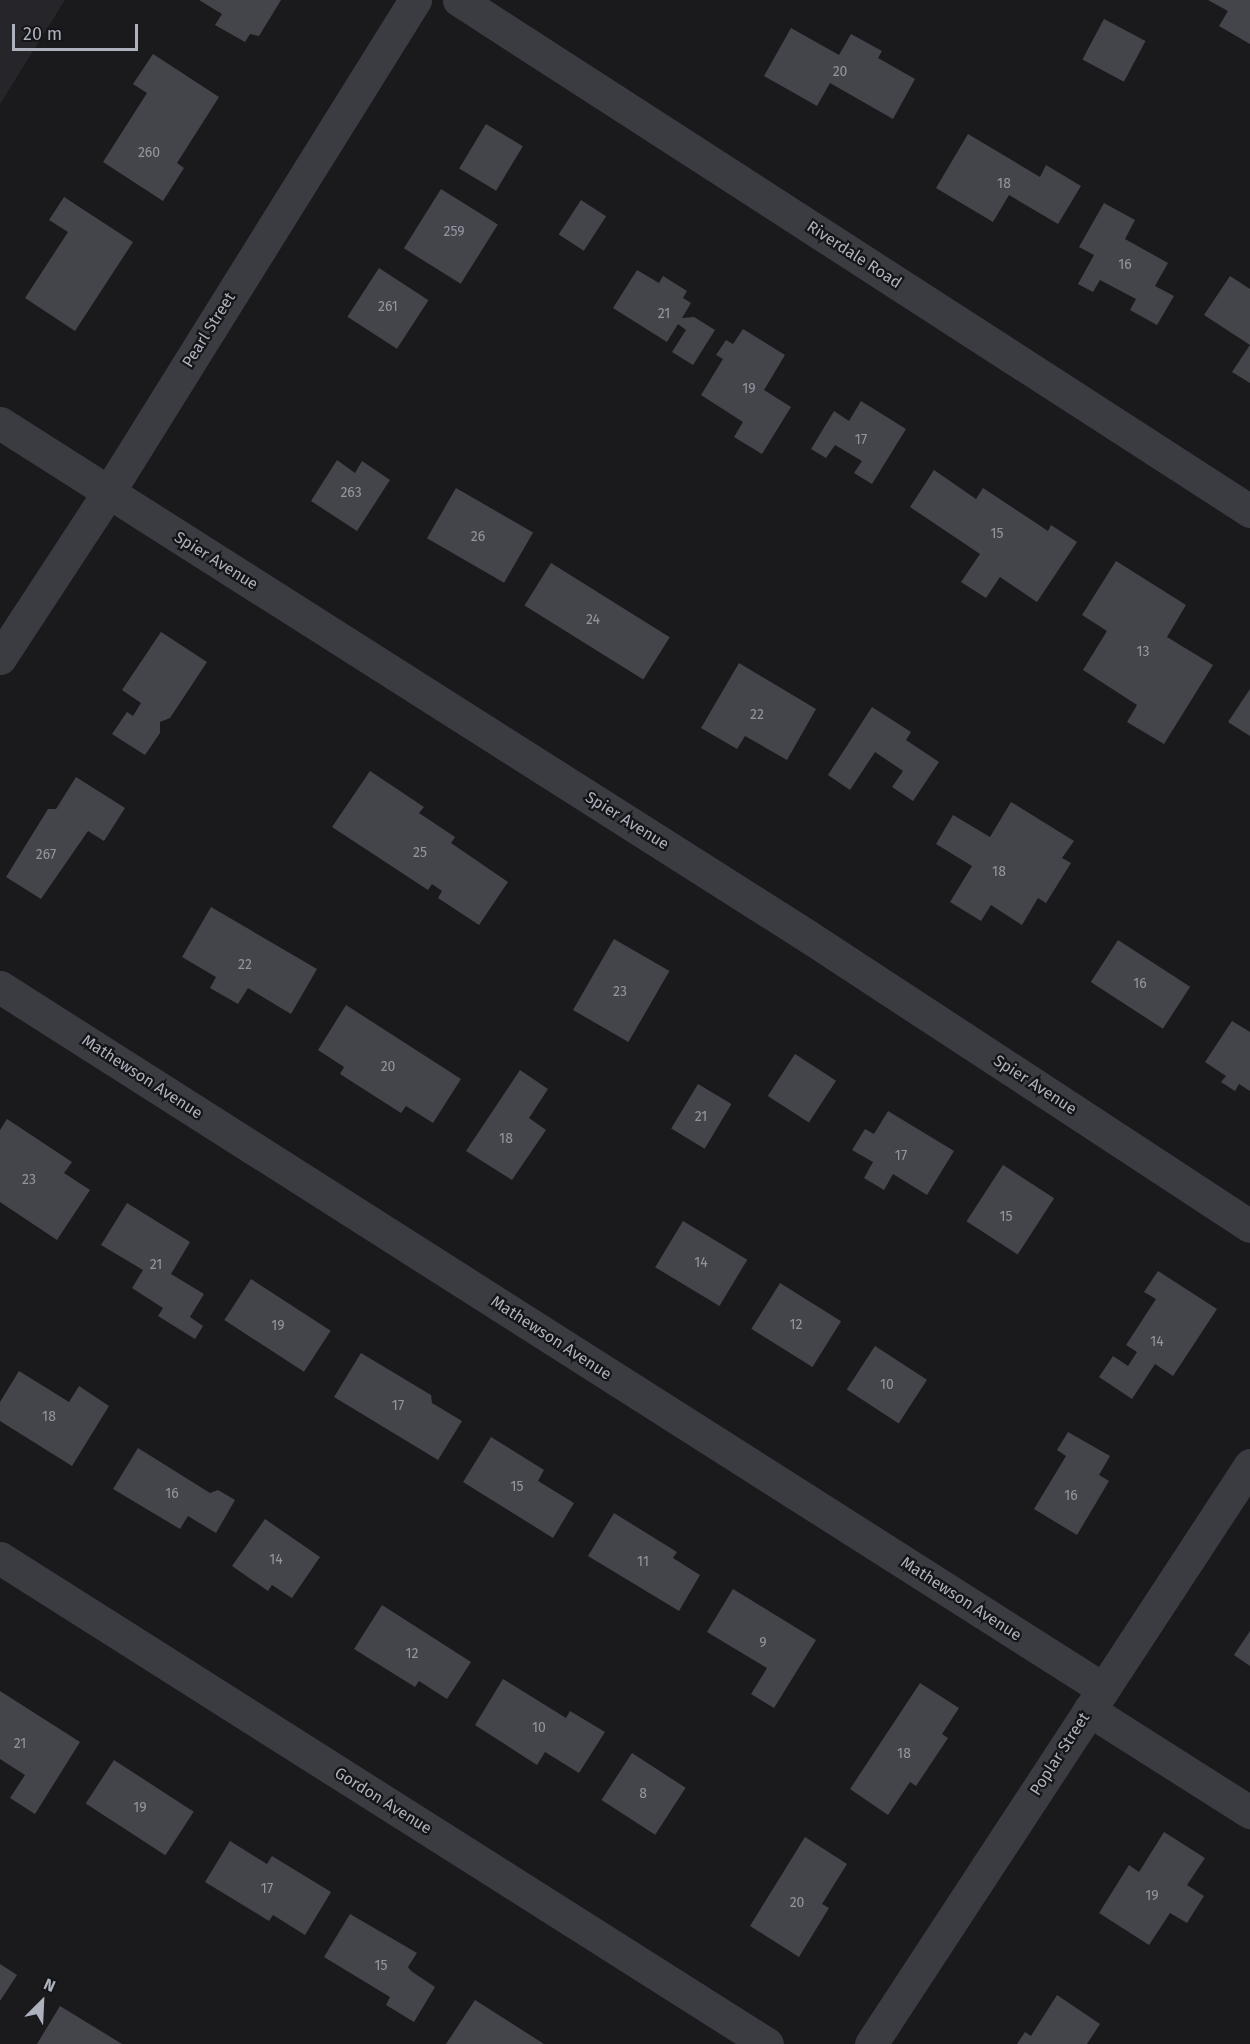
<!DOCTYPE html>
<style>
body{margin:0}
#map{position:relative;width:1250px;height:2044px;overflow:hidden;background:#1a1a1d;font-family:"Fira Sans",sans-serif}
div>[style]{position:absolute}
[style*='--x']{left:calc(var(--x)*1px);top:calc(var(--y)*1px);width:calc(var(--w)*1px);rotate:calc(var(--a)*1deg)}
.built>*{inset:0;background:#26262a}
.building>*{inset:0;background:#44454a;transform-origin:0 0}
.street>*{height:33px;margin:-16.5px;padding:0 16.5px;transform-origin:16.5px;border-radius:16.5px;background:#3b3c42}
span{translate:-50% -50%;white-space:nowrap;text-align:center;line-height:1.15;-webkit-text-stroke:4.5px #151518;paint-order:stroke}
.number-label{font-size:14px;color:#9296a0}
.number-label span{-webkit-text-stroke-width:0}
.street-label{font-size:16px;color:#acb1bd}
.north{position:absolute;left:12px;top:1972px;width:60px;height:60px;-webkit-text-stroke:4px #151518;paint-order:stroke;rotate:24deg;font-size:16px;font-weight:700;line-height:24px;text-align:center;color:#acb1bd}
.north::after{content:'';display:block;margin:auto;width:21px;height:27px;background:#acb1bd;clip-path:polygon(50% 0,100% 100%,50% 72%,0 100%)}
.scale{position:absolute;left:12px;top:24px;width:126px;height:27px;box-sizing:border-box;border:3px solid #acb1bd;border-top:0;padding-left:8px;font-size:18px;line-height:21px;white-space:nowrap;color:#acb1bd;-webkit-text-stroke:4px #151518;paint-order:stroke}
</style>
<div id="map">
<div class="built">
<div style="clip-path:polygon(0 0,65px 0,0 104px)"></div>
</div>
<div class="building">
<div style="clip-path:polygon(199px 0,281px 0,259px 36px,250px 34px,245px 42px,215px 25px,222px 14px)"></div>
<div style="clip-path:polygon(1208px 0,1250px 0,1250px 44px,1219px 26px,1228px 11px)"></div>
<div style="left:1104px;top:19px;width:47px;height:46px;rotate:28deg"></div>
<div style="clip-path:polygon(791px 28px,839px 55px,851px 34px,882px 51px,878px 58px,915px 79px,893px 119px,830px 83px,817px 106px,764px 76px)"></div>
<div style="clip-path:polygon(153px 54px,219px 97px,177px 163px,184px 168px,163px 201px,103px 162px,147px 93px,133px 84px)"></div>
<div style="left:486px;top:124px;width:43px;height:52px;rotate:31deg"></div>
<div style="clip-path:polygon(968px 134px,1040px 177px,1046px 165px,1081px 186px,1058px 224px,1009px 195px,993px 222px,936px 188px)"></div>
<div style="left:441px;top:189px;width:67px;height:70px;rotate:32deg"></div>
<div style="clip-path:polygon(64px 197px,133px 242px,75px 331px,25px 298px,68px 232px,49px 220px)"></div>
<div style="left:581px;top:200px;width:30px;height:41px;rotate:33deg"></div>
<div style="clip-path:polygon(1104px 203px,1135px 220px,1125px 239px,1168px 263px,1155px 286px,1174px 296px,1157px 325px,1130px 310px,1136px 299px,1100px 280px,1093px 292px,1078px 284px,1094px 255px,1079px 247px)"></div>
<div style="left:379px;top:268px;width:59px;height:58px;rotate:33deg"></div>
<div style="clip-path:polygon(637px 270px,659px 283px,663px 276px,687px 291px,683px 298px,691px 303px,682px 318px,694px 317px,715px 330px,693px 365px,672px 352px,686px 330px,678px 324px,667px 342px,613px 308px)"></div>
<div style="clip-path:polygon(1230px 276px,1250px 289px,1250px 383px,1232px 372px,1250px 345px,1204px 315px)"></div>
<div style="clip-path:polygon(743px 329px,785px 355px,764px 390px,791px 407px,762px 454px,734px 437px,743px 422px,701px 395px,723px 359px,716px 355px,726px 340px,733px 344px)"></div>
<div style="clip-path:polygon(861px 401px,906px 429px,872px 484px,854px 473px,862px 461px,835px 445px,826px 458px,811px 449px,834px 411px,849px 421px)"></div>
<div style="clip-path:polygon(337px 460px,355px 473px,362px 461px,390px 480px,357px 531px,311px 501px)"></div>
<div style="clip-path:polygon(934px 470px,976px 499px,983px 488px,1048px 531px,1051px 525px,1077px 542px,1037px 602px,1000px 577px,986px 598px,961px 582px,980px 554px,910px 507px)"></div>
<div style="left:456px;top:488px;width:89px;height:58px;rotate:30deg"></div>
<div style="clip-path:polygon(1116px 561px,1186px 605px,1167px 637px,1213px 665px,1164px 744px,1127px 722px,1137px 705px,1083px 670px,1107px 631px,1082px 615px)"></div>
<div style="left:551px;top:563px;width:140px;height:50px;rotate:32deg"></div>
<div style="clip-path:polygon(161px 632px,207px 662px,170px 718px,160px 722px,160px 733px,145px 755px,112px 734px,127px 712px,133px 716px,141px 703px,122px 690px)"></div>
<div style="clip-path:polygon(739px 663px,816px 709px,787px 760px,745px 736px,737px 749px,701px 728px)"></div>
<div style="clip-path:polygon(1250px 689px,1250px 736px,1228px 722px)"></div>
<div style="clip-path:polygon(872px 707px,911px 732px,906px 740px,939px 762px,913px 801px,892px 787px,903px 771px,875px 752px,850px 790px,828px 775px)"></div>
<div style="clip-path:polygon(370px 771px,424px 807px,419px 813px,455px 837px,451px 843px,508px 882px,479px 925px,438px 898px,442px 891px,432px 884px,428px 890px,332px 827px)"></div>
<div style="clip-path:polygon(76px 777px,125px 808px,104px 841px,88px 831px,41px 899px,6px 877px,48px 809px,56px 809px)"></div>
<div style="clip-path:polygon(1011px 802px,1074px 841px,1062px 858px,1071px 863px,1046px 903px,1038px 898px,1022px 925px,991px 905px,981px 921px,950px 902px,972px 866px,936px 844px,953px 815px,990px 837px)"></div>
<div style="clip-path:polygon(211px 907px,317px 969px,291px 1014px,248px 988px,238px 1004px,210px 988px,216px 977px,182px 957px)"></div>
<div style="left:614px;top:939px;width:64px;height:82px;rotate:30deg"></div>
<div style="left:1118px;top:940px;width:86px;height:50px;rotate:33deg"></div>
<div style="clip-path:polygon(346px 1005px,461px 1079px,433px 1123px,406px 1106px,401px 1113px,340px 1074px,344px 1067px,318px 1050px)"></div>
<div style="clip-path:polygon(1232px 1021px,1250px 1032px,1250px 1091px,1239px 1084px,1235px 1091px,1221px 1082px,1226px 1076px,1205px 1062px)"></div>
<div style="left:795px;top:1054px;width:49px;height:50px;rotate:33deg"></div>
<div style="clip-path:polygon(520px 1070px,548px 1089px,529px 1118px,546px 1130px,512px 1180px,466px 1151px)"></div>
<div style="left:698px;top:1084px;width:39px;height:52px;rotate:31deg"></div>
<div style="clip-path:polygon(888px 1111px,954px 1151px,927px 1195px,893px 1174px,884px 1190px,864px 1178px,873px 1162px,852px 1150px,865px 1129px,874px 1134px)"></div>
<div style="clip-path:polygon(7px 1119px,72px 1162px,64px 1173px,90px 1190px,57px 1240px,0 1202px,0 1130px)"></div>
<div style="left:1003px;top:1165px;width:61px;height:67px;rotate:33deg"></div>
<div style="clip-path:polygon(127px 1203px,190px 1242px,171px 1274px,204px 1294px,190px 1317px,203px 1326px,195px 1339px,158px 1316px,163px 1308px,132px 1288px,143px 1270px,101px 1245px)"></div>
<div style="left:683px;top:1221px;width:75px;height:54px;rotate:31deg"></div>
<div style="clip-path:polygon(1158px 1271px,1217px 1309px,1173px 1376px,1155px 1364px,1132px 1399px,1099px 1377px,1113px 1356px,1128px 1366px,1137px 1352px,1126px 1345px,1156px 1299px,1144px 1292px)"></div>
<div style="left:251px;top:1279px;width:95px;height:49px;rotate:33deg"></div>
<div style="left:780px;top:1283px;width:72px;height:54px;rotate:32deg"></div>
<div style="left:875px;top:1346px;width:62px;height:52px;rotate:33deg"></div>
<div style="clip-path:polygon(361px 1353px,431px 1395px,432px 1403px,462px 1421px,438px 1460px,334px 1397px)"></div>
<div style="clip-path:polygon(19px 1371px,69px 1402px,79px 1386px,109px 1406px,72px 1466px,0 1421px,0 1402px)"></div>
<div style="clip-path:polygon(1068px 1432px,1110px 1456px,1099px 1475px,1109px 1481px,1077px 1535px,1034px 1509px,1066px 1456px,1057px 1450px)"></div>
<div style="clip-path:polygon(491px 1437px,544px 1470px,538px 1481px,574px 1503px,553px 1538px,463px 1482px)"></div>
<div style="clip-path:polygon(138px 1448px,210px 1493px,218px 1490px,235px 1500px,216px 1533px,188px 1516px,180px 1529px,113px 1489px)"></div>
<div style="clip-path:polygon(614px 1513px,677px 1552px,673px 1558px,700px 1575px,679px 1611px,588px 1556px)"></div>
<div style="clip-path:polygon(265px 1519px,320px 1557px,292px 1598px,272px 1585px,268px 1591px,232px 1566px)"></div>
<div style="clip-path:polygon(733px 1589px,816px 1640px,774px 1708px,751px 1694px,767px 1668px,707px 1632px)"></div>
<div style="clip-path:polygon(382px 1605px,471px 1662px,447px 1699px,419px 1681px,415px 1687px,354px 1649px)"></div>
<div style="clip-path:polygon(1250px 1631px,1250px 1666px,1234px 1655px)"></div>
<div style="clip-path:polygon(503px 1679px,566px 1718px,570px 1711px,605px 1732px,579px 1773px,545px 1752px,537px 1765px,475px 1725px)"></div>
<div style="clip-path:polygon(920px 1683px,959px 1708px,942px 1734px,948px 1738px,916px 1786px,910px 1782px,888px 1815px,850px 1789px)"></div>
<div style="clip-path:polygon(0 1691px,80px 1742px,35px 1814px,10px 1798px,25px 1775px,0 1759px)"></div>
<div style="left:632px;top:1753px;width:64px;height:56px;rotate:33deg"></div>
<div style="left:114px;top:1760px;width:95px;height:52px;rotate:33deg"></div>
<div style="clip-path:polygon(1164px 1832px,1205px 1858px,1187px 1885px,1204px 1896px,1187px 1923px,1170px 1913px,1149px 1945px,1099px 1913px,1129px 1865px,1139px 1872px)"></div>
<div style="clip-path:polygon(805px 1837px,847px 1864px,822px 1904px,829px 1908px,799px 1957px,750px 1926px)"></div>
<div style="clip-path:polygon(230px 1841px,267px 1864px,272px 1856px,331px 1892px,305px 1935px,273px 1915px,269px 1921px,205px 1882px)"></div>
<div style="clip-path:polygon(350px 1914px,417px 1953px,408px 1967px,411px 1971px,435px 1987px,414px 2022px,386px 2005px,390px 1997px,324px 1957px)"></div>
<div style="clip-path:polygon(0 1964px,17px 1975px,0 2001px)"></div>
<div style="clip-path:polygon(1057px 1995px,1100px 2024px,1087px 2044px,1017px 2044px,1025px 2032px,1031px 2036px)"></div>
<div style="clip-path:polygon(475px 2000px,544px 2044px,446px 2044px)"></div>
<div style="clip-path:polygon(60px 2006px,122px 2044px,37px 2044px)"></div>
</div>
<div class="street">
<div style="--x:459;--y:0;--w:942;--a:32.86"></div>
<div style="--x:0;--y:423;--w:958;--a:32.43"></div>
<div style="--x:809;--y:937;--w:527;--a:33.24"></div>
<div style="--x:0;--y:658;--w:197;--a:-56.8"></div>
<div style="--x:108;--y:493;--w:581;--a:-58.09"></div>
<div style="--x:0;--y:987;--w:1307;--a:32.47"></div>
<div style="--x:0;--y:1558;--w:908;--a:32.36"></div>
<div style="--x:1089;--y:1710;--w:191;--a:32.4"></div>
<div style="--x:871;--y:2044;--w:692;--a:-56.79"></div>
</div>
<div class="number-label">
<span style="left:840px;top:72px">20</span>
<span style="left:149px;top:153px">260</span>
<span style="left:1004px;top:184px">18</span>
<span style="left:454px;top:232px">259</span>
<span style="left:1125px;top:265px">16</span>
<span style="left:388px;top:307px">261</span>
<span style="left:664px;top:314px">21</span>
<span style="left:749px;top:389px">19</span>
<span style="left:861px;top:440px">17</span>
<span style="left:351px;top:493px">263</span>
<span style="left:997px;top:534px">15</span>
<span style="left:478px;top:537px">26</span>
<span style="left:593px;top:620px">24</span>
<span style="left:1143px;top:652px">13</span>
<span style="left:757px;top:715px">22</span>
<span style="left:420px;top:853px">25</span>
<span style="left:46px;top:855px">267</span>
<span style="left:999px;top:872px">18</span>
<span style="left:245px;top:965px">22</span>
<span style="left:1140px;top:984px">16</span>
<span style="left:620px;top:992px">23</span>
<span style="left:388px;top:1067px">20</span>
<span style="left:701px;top:1117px">21</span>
<span style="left:506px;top:1139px">18</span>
<span style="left:901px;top:1156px">17</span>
<span style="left:29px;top:1180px">23</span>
<span style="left:1006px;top:1217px">15</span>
<span style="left:701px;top:1263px">14</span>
<span style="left:156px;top:1265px">21</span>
<span style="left:796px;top:1325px">12</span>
<span style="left:278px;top:1326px">19</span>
<span style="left:1157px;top:1342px">14</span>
<span style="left:887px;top:1385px">10</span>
<span style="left:398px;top:1406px">17</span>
<span style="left:49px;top:1417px">18</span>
<span style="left:517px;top:1487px">15</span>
<span style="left:172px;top:1494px">16</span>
<span style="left:1071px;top:1496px">16</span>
<span style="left:276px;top:1560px">14</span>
<span style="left:643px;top:1562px">11</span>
<span style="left:763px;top:1643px">9</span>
<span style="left:412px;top:1654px">12</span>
<span style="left:539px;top:1728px">10</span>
<span style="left:20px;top:1744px">21</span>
<span style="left:904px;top:1754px">18</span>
<span style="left:643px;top:1794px">8</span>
<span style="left:140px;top:1808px">19</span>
<span style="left:267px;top:1889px">17</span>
<span style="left:1152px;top:1896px">19</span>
<span style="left:797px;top:1903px">20</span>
<span style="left:381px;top:1966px">15</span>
</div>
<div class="street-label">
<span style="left:854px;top:255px;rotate:33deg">Riverdale Road</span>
<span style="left:209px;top:330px;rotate:-58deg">Pearl Street</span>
<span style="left:216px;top:561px;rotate:32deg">Spier Avenue</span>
<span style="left:627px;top:821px;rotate:32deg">Spier Avenue</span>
<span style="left:142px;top:1077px;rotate:33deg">Mathewson Avenue</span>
<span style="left:1035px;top:1085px;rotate:33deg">Spier Avenue</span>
<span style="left:551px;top:1338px;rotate:33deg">Mathewson Avenue</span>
<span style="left:961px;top:1599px;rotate:33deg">Mathewson Avenue</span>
<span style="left:1060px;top:1754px;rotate:-57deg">Poplar Street</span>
<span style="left:383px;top:1801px;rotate:32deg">Gordon Avenue</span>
</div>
<div class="north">N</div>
<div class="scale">20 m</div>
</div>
